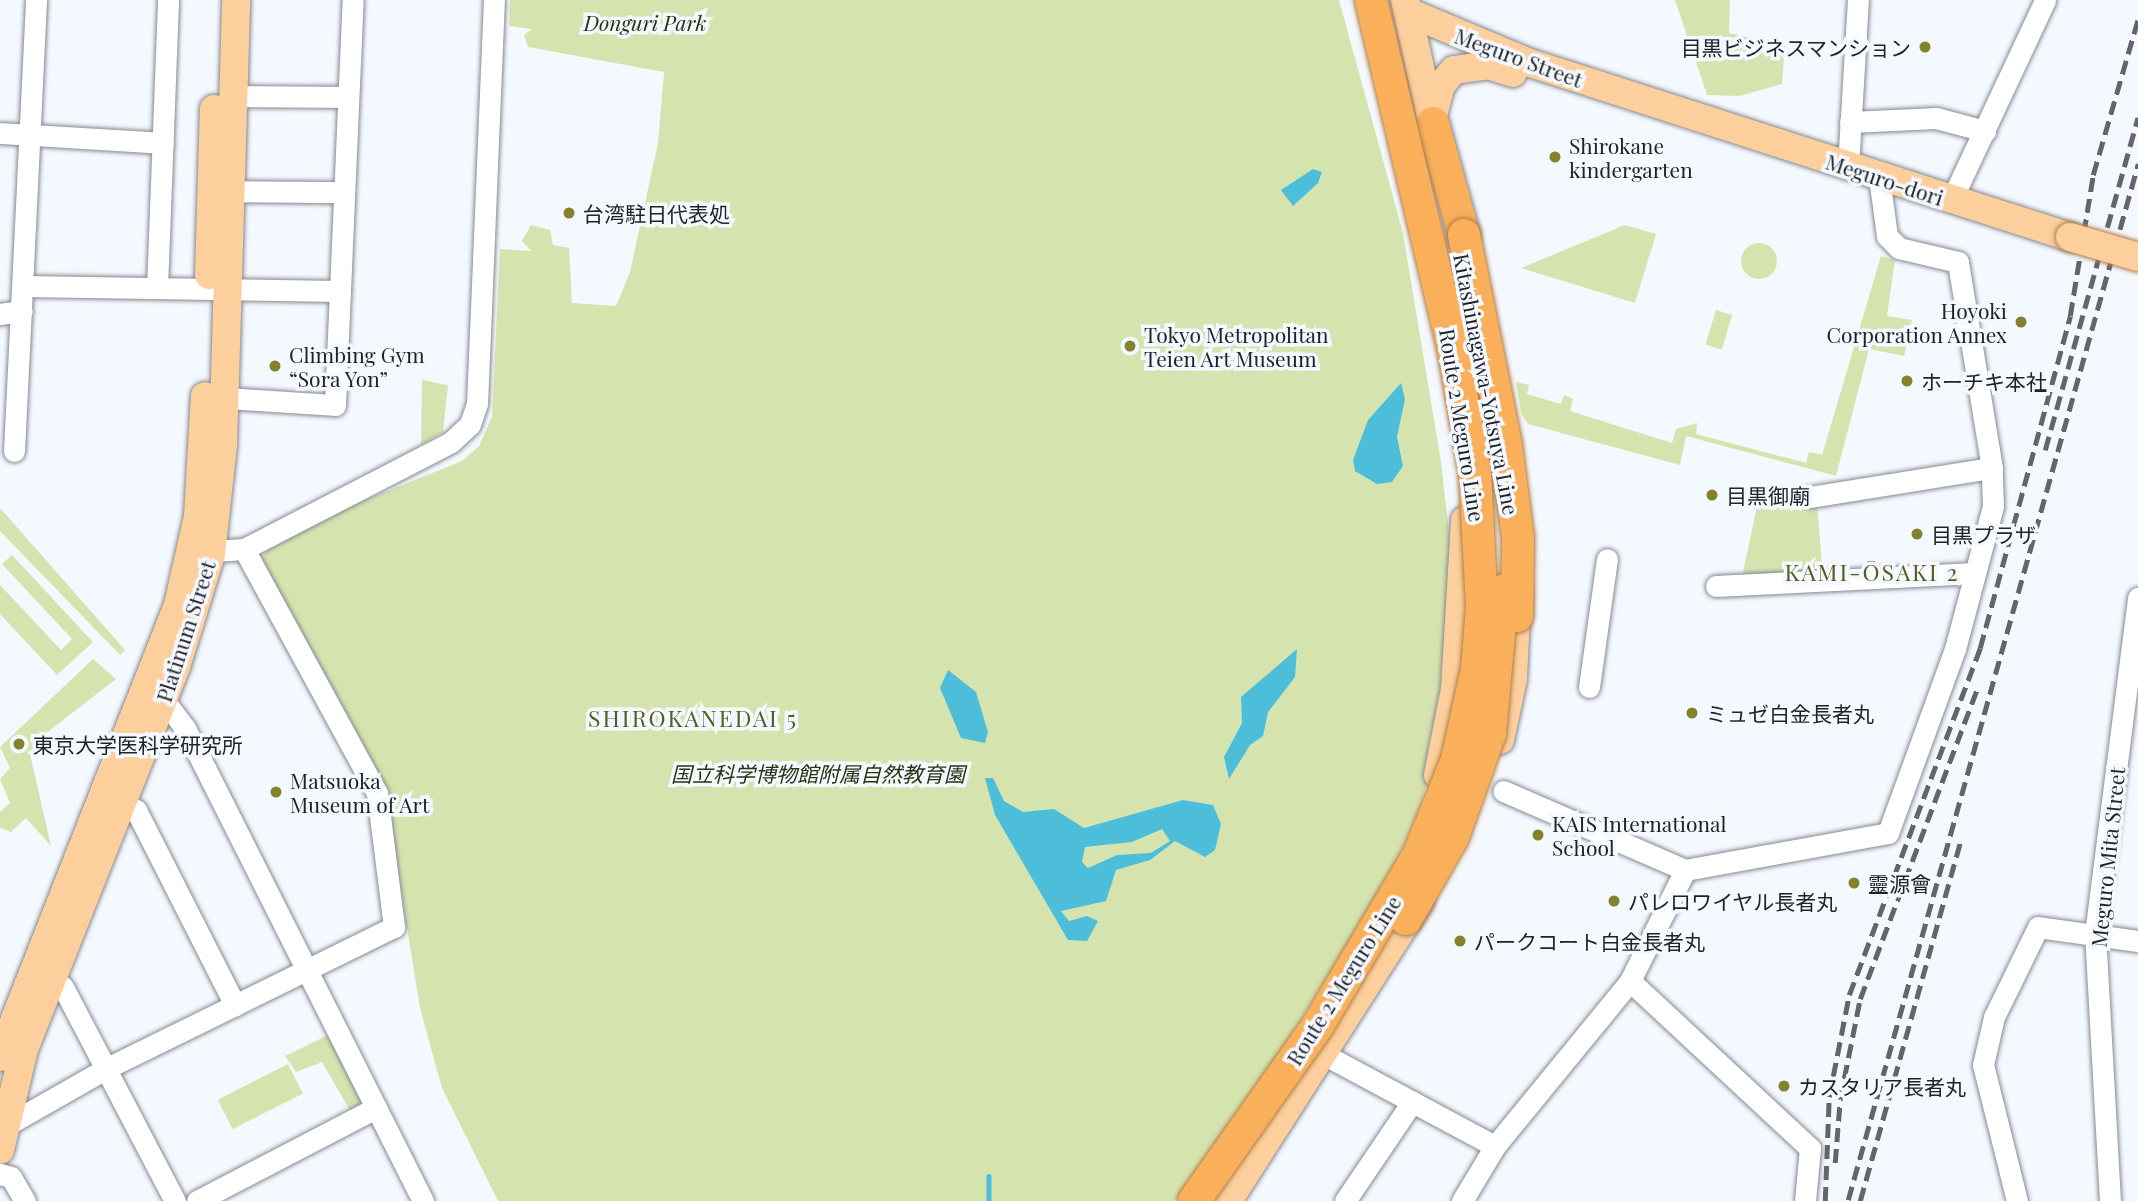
<!DOCTYPE html>
<meta charset="utf-8">
<style>
body{margin:0}
#map{position:relative;width:2138px;height:1201px;overflow:hidden;background:#f4f8ff;font-family:"Playfair Display","Noto Sans JP",serif}
div>[style]{position:absolute}
[style*='--x']{left:calc(var(--x)*1px);top:calc(var(--y)*1px);width:calc(var(--w)*1px);rotate:calc(var(--a)*1deg)}
.green>*{inset:0;background:#d5e4af;transform-origin:0 0}
.round{border-radius:50%}
.water>*{inset:0;background:#4dbeda}
.stream>*{height:4.5px;margin:-2.25px;padding:0 2.25px;transform-origin:2.25px;border-radius:2.25px;background:#4dbeda}
.roads{filter:drop-shadow(0 0 2px #868a91) drop-shadow(0 0 2px #868a91)}
.minor>*{height:21px;margin:-10.5px;padding:0 10.5px;transform-origin:10.5px;border-radius:10.5px;background:#fff}
.major>*{height:28px;margin:-14px;padding:0 14px;transform-origin:14px;border-radius:14px;background:#fccf9c}
.highway>*{height:32px;margin:-16px;padding:0 16px;transform-origin:16px;border-radius:16px;background:#faaf5a}
.rail>*{height:4.5px;margin-top:-2.25px;transform-origin:0;background:repeating-linear-gradient(90deg,#63656a 0 14px,transparent 0 21px)}
.bridges{filter:drop-shadow(0 0 2px #ae7e48) drop-shadow(0 0 2px #ae7e48)}
.major-bridge>*{height:28px;margin:-14px;padding:0 14px;transform-origin:14px;border-radius:14px;background:#fccf9c}
.highway-bridge>*{height:32px;margin:-16px;padding:0 16px;transform-origin:16px;border-radius:16px;background:#faaf5a}
.dots>*{width:19px;height:19px;translate:-50% -50%;box-sizing:border-box;border:4px solid #f4f8ff;border-radius:50%}
span{translate:-50% -50%;white-space:nowrap;text-align:center;line-height:1.15;-webkit-text-stroke:7px #f4f8ff;paint-order:stroke}
.park-label{font-size:21px;color:#2a3210;font-style:italic}
.poi-label{font-size:21px;color:#222326}
.right{translate:-100% -50%;text-align:right}
.left{translate:0 -50%;text-align:left}
.street-label{font-size:21px;color:#222326}
.neighbourhood-label{font-size:23px;color:#5c5a1f;letter-spacing:2px}
</style>
<div id="map">
<div class="green">
<div style="clip-path:polygon(510px 0,1339px 0,1403px 233px,1441px 462px,1455px 585px,1432px 763px,1417px 817px,1383px 888px,1276px 1059px,1175px 1201px,498px 1201px,442px 1088px,420px 1008px,386px 797px,255px 572px,266px 551px,345px 508px,462px 461px,479px 446px,492px 417px,500px 249px,531px 251px,522px 241px,531px 225px,550px 230px,553px 245px,569px 248px,572px 303px,616px 306px,630px 272px,658px 143px,664px 72px,528px 47px,524px 35px,532px 29px,509px 26px)"></div>
<div style="clip-path:polygon(1675px 0,1730px 0,1729px 33px,1785px 45px,1782px 84px,1740px 96px,1707px 95px)"></div>
<div style="clip-path:polygon(1625px 225px,1656px 234px,1635px 303px,1521px 268px)"></div>
<div class="round" style="left:1741px;top:243px;width:36px;height:36px"></div>
<div style="clip-path:polygon(1881px 256px,1895px 260px,1887px 316px,1912px 320px,1904px 356px,1869px 349px,1836px 476px,1686px 436px,1680px 465px,1528px 424px,1521px 413px,1516px 382px,1529px 385px,1527px 394px,1561px 404px,1564px 395px,1573px 399px,1570px 411px,1672px 443px,1676px 429px,1697px 423px,1696px 434px,1806px 463px,1809px 452px,1822px 455px)"></div>
<div style="left:1716px;top:310px;width:17px;height:36px;rotate:17deg"></div>
<div style="clip-path:polygon(422px 380px,448px 385px,443px 432px,421px 445px)"></div>
<div style="clip-path:polygon(1817px 504px,1823px 576px,1741px 581px,1757px 507px)"></div>
<div style="clip-path:polygon(0 508px,125px 650px,120px 655px,0 531px)"></div>
<div style="clip-path:polygon(12px 555px,93px 642px,57px 675px,0 614px,0 585px,61px 650px,72px 639px,2px 564px)"></div>
<div style="clip-path:polygon(93px 659px,116px 679px,45px 734px,30px 754px,51px 846px,26px 818px,11px 832px,0 828px,0 812px,10px 803px,0 779px,10px 768px,0 747px)"></div>
<div style="clip-path:polygon(330px 1034px,367px 1106px,352px 1114px,322px 1062px,296px 1072px,285px 1056px)"></div>
<div style="left:288px;top:1064px;width:33px;height:79px;rotate:63deg"></div>
</div>
<div class="water">
<div style="clip-path:polygon(1313px 169px,1322px 172px,1318px 183px,1293px 206px,1281px 190px)"></div>
<div style="clip-path:polygon(1401px 383px,1405px 399px,1397px 437px,1403px 466px,1392px 482px,1377px 484px,1355px 471px,1353px 460px,1368px 420px)"></div>
<div style="clip-path:polygon(1297px 649px,1295px 677px,1268px 712px,1263px 736px,1250px 745px,1229px 779px,1224px 757px,1242px 723px,1241px 697px)"></div>
<div style="clip-path:polygon(948px 670px,976px 692px,988px 732px,985px 743px,961px 738px,940px 688px)"></div>
<div style="clip-path:polygon(evenodd,985px 778px,993px 778px,1004px 801px,1023px 812px,1054px 809px,1084px 828px,1183px 800px,1213px 805px,1221px 824px,1215px 850px,1205px 857px,1175px 841px,1150px 860px,1116px 870px,1106px 901px,1061px 911px,1069px 921px,1087px 916px,1098px 921px,1087px 941px,1068px 940px,995px 815px,985px 778px,1162px 829px,1170px 841px,1151px 853px,1117px 855px,1088px 868px,1082px 862px,1085px 847px,1132px 842px,1162px 829px)"></div>
</div>
<div class="stream">
<div style="--x:989;--y:1176;--w:25;--a:90"></div>
</div>
<div class="roads">
<div class="minor">
<div style="--x:234;--y:96;--w:113;--a:0.5"></div>
<div style="--x:1850;--y:122;--w:86;--a:-2.7"></div>
<div style="--x:1936;--y:118;--w:51;--a:14.9"></div>
<div style="--x:0;--y:133;--w:163;--a:3.5"></div>
<div style="--x:1848;--y:167;--w:167;--a:-86.6"></div>
<div style="--x:217;--y:191;--w:127;--a:0.5"></div>
<div style="--x:1951;--y:201;--w:222;--a:-64.9"></div>
<div style="--x:24;--y:286;--w:316;--a:0.9"></div>
<div style="--x:157;--y:288;--w:288;--a:-87.8"></div>
<div style="--x:0;--y:314;--w:22;--a:-8"></div>
<div style="--x:224;--y:398;--w:111;--a:3.6"></div>
<div style="--x:335;--y:405;--w:405;--a:-87.5"></div>
<div style="--x:14;--y:451;--w:452;--a:-87.2"></div>
<div style="--x:1810;--y:497;--w:184;--a:-9.1"></div>
<div style="--x:197;--y:552;--w:47;--a:-3.7"></div>
<div style="--x:244;--y:549;--w:233;--a:-27.3"></div>
<div style="--x:451;--y:442;--w:26;--a:-43"></div>
<div style="--x:470;--y:424;--w:21;--a:-71"></div>
<div style="--x:477;--y:404;--w:404;--a:-87.6"></div>
<div style="--x:1716;--y:586;--w:258;--a:-2.9"></div>
<div style="--x:1589;--y:687;--w:129;--a:-82"></div>
<div style="--x:152;--y:694;--w:12;--a:24"></div>
<div style="--x:163;--y:699;--w:36;--a:53"></div>
<div style="--x:185;--y:728;--w:530;--a:63.29"></div>
<div style="--x:122;--y:805;--w:15;--a:20"></div>
<div style="--x:136;--y:810;--w:219;--a:63.1"></div>
<div style="--x:1685;--y:870;--w:206;--a:-10.3"></div>
<div style="--x:1888;--y:833;--w:196;--a:-70"></div>
<div style="--x:1955;--y:649;--w:148;--a:-75.1"></div>
<div style="--x:1993;--y:506;--w:38;--a:-92"></div>
<div style="--x:1992;--y:468;--w:209;--a:-99.4"></div>
<div style="--x:1958;--y:262;--w:61;--a:-166.7"></div>
<div style="--x:1899;--y:248;--w:17;--a:-135"></div>
<div style="--x:1887;--y:236;--w:60;--a:-97.7"></div>
<div style="--x:51;--y:979;--w:14;--a:34"></div>
<div style="--x:63;--y:987;--w:242;--a:62.4"></div>
<div style="--x:1630;--y:981;--w:246;--a:42.9"></div>
<div style="--x:1810;--y:1148;--w:53;--a:95.4"></div>
<div style="--x:1325;--y:1055;--w:193;--a:28.2"></div>
<div style="--x:0;--y:1129;--w:123;--a:-29.7"></div>
<div style="--x:107;--y:1068;--w:320;--a:-26.2"></div>
<div style="--x:394;--y:927;--w:135;--a:-97.2"></div>
<div style="--x:377;--y:793;--w:278;--a:-118.6"></div>
<div style="--x:0;--y:1174;--w:11;--a:15"></div>
<div style="--x:11;--y:1177;--w:28;--a:60"></div>
<div style="--x:197;--y:1201;--w:202;--a:-27.5"></div>
<div style="--x:1345;--y:1201;--w:120;--a:-55.9"></div>
<div style="--x:1462;--y:1201;--w:64;--a:-59"></div>
<div style="--x:1495;--y:1146;--w:213;--a:-50.7"></div>
<div style="--x:1630;--y:981;--w:124;--a:-63.6"></div>
<div style="--x:1685;--y:870;--w:198;--a:-156.5"></div>
<div style="--x:2017;--y:1201;--w:140;--a:-104"></div>
<div style="--x:1983;--y:1065;--w:49;--a:-77.1"></div>
<div style="--x:1994;--y:1017;--w:100;--a:-63.9"></div>
<div style="--x:2038;--y:927;--w:101;--a:8"></div>
<div style="--x:2110;--y:1201;--w:267;--a:-93.2"></div>
<div style="--x:2095;--y:934;--w:339;--a:-82.7"></div>
</div>
<div class="major">
<div style="--x:1405;--y:0;--w:148;--a:77.5"></div>
<div style="--x:1408;--y:12;--w:129;--a:22.8"></div>
<div style="--x:1527;--y:62;--w:571;--a:17.86"></div>
<div style="--x:1433;--y:115;--w:31;--a:-75"></div>
<div style="--x:1441;--y:85;--w:20;--a:-49"></div>
<div style="--x:1454;--y:70;--w:34;--a:-8"></div>
<div style="--x:1488;--y:65;--w:26;--a:18"></div>
<div style="--x:209;--y:275;--w:166;--a:-88.3"></div>
<div style="--x:1500;--y:740;--w:62;--a:-78"></div>
<div style="--x:1513;--y:679;--w:86;--a:-87.3"></div>
<div style="--x:1438;--y:775;--w:88;--a:-78.8"></div>
<div style="--x:1455;--y:689;--w:169;--a:-86.6"></div>
<div style="--x:0;--y:1057;--w:486;--a:-68.5"></div>
<div style="--x:178;--y:605;--w:91;--a:-77.3"></div>
<div style="--x:198;--y:516;--w:120;--a:-86.7"></div>
<div style="--x:0;--y:1150;--w:104;--a:-76.6"></div>
<div style="--x:24;--y:1049;--w:411;--a:-68.3"></div>
<div style="--x:176;--y:667;--w:118;--a:-72.8"></div>
<div style="--x:211;--y:554;--w:110;--a:-83.7"></div>
<div style="--x:223;--y:445;--w:445;--a:-88.3"></div>
<div style="--x:1228;--y:1201;--w:356;--a:-57.4"></div>
</div>
<div class="highway">
<div style="--x:1433;--y:123;--w:116;--a:74.5"></div>
</div>
</div>
<div class="rail">
<div style="--x:2045;--y:450;--w:345;--a:-74.4"></div>
<div style="--x:1835;--y:1163;--w:64;--a:-85.5"></div>
<div style="--x:1840;--y:1099;--w:102;--a:-78.7"></div>
<div style="--x:1860;--y:999;--w:331;--a:-69.3"></div>
<div style="--x:1848;--y:1200;--w:1076;--a:-74.36"></div>
<div style="--x:1825;--y:1201;--w:104;--a:-87.8"></div>
<div style="--x:1829;--y:1097;--w:104;--a:-78.9"></div>
<div style="--x:1849;--y:995;--w:371;--a:-69.3"></div>
<div style="--x:1980;--y:648;--w:344;--a:-74.8"></div>
<div style="--x:2070;--y:316;--w:143;--a:-80.7"></div>
<div style="--x:2093;--y:175;--w:162;--a:-73.9"></div>
<div style="--x:1860;--y:1201;--w:375;--a:-74.4"></div>
</div>
<div class="bridges">
<div class="major-bridge">
<div style="--x:2070;--y:237;--w:71;--a:16.4"></div>
</div>
<div class="highway-bridge">
<div style="--x:1464;--y:235;--w:215;--a:78.7"></div>
<div style="--x:1506;--y:446;--w:93;--a:82.6"></div>
<div style="--x:1518;--y:538;--w:78;--a:90.7"></div>
<div style="--x:1406;--y:919;--w:95;--a:-60.2"></div>
<div style="--x:1453;--y:837;--w:110;--a:-70.4"></div>
<div style="--x:1490;--y:733;--w:143;--a:-84.8"></div>
<div style="--x:1194;--y:1201;--w:215;--a:-54.8"></div>
<div style="--x:1318;--y:1025;--w:199;--a:-59.4"></div>
<div style="--x:1419;--y:854;--w:101;--a:-68"></div>
<div style="--x:1457;--y:760;--w:93;--a:-77.6"></div>
<div style="--x:1477;--y:669;--w:62;--a:-85.4"></div>
<div style="--x:1482;--y:607;--w:133;--a:-93"></div>
<div style="--x:1475;--y:474;--w:129;--a:-99.8"></div>
<div style="--x:1453;--y:347;--w:357;--a:-103.3"></div>
</div>
</div>
<div class="dots">
<div style="left:1925px;top:47px;background:#84822a"></div>
<div style="left:1555px;top:157px;background:#84822a"></div>
<div style="left:569px;top:213px;background:#84822a"></div>
<div style="left:2021px;top:322px;background:#84822a"></div>
<div style="left:1130px;top:346px;background:#84822a"></div>
<div style="left:275px;top:366px;background:#84822a"></div>
<div style="left:1907px;top:381px;background:#84822a"></div>
<div style="left:1712px;top:495px;background:#84822a"></div>
<div style="left:1917px;top:534px;background:#84822a"></div>
<div style="left:1692px;top:713px;background:#84822a"></div>
<div style="left:19px;top:744px;background:#84822a"></div>
<div style="left:276px;top:792px;background:#84822a"></div>
<div style="left:1538px;top:835px;background:#84822a"></div>
<div style="left:1854px;top:883px;background:#84822a"></div>
<div style="left:1614px;top:901px;background:#84822a"></div>
<div style="left:1460px;top:941px;background:#84822a"></div>
<div style="left:1784px;top:1086px;background:#84822a"></div>
</div>
<div class="park-label">
<span style="left:645px;top:22px">Donguri Park</span>
<span style="left:818px;top:773px">国立科学博物館附属自然教育園</span>
</div>
<div class="poi-label">
<span class="right" style="left:1911px;top:47px">目黒ビジネスマンション</span>
<span class="left" style="left:1569px;top:157px">Shirokane<br>kindergarten</span>
<span class="left" style="left:583px;top:213px">台湾駐日代表処</span>
<span class="right" style="left:2007px;top:322px">Hoyoki<br>Corporation Annex</span>
<span class="left" style="left:1144px;top:346px">Tokyo Metropolitan<br>Teien Art Museum</span>
<span class="left" style="left:289px;top:366px">Climbing Gym<br>“Sora Yon”</span>
<span class="left" style="left:1921px;top:381px">ホーチキ本社</span>
<span class="left" style="left:1726px;top:495px">目黒御廟</span>
<span class="left" style="left:1931px;top:534px">目黒プラザ</span>
<span class="left" style="left:1706px;top:713px">ミュゼ白金長者丸</span>
<span class="left" style="left:33px;top:744px">東京大学医科学研究所</span>
<span class="left" style="left:290px;top:792px">Matsuoka<br>Museum of Art</span>
<span class="left" style="left:1552px;top:835px">KAIS International<br>School</span>
<span class="left" style="left:1868px;top:883px">靈源會</span>
<span class="left" style="left:1628px;top:901px">パレロワイヤル長者丸</span>
<span class="left" style="left:1474px;top:941px">パークコート白金長者丸</span>
<span class="left" style="left:1798px;top:1086px">カスタリア長者丸</span>
</div>
<div class="street-label">
<span style="left:1519px;top:57px;rotate:20deg">Meguro Street</span>
<span style="left:1885px;top:179px;rotate:18deg">Meguro-dori</span>
<span style="left:1487px;top:384px;rotate:79deg">Kitashinagawa-Yotsuya Line</span>
<span style="left:1463px;top:425px;rotate:81deg">Route 2 Meguro Line</span>
<span style="left:185px;top:631px;rotate:-72deg">Platinum Street</span>
<span style="left:2107px;top:857px;rotate:-84deg">Meguro Mita Street</span>
<span style="left:1343px;top:980px;rotate:-58deg">Route 2 Meguro Line</span>
</div>
<div class="neighbourhood-label">
<span style="left:1872px;top:572px">KAMI-ŌSAKI 2</span>
<span style="left:693px;top:718px">SHIROKANEDAI 5</span>
</div>
</div>
